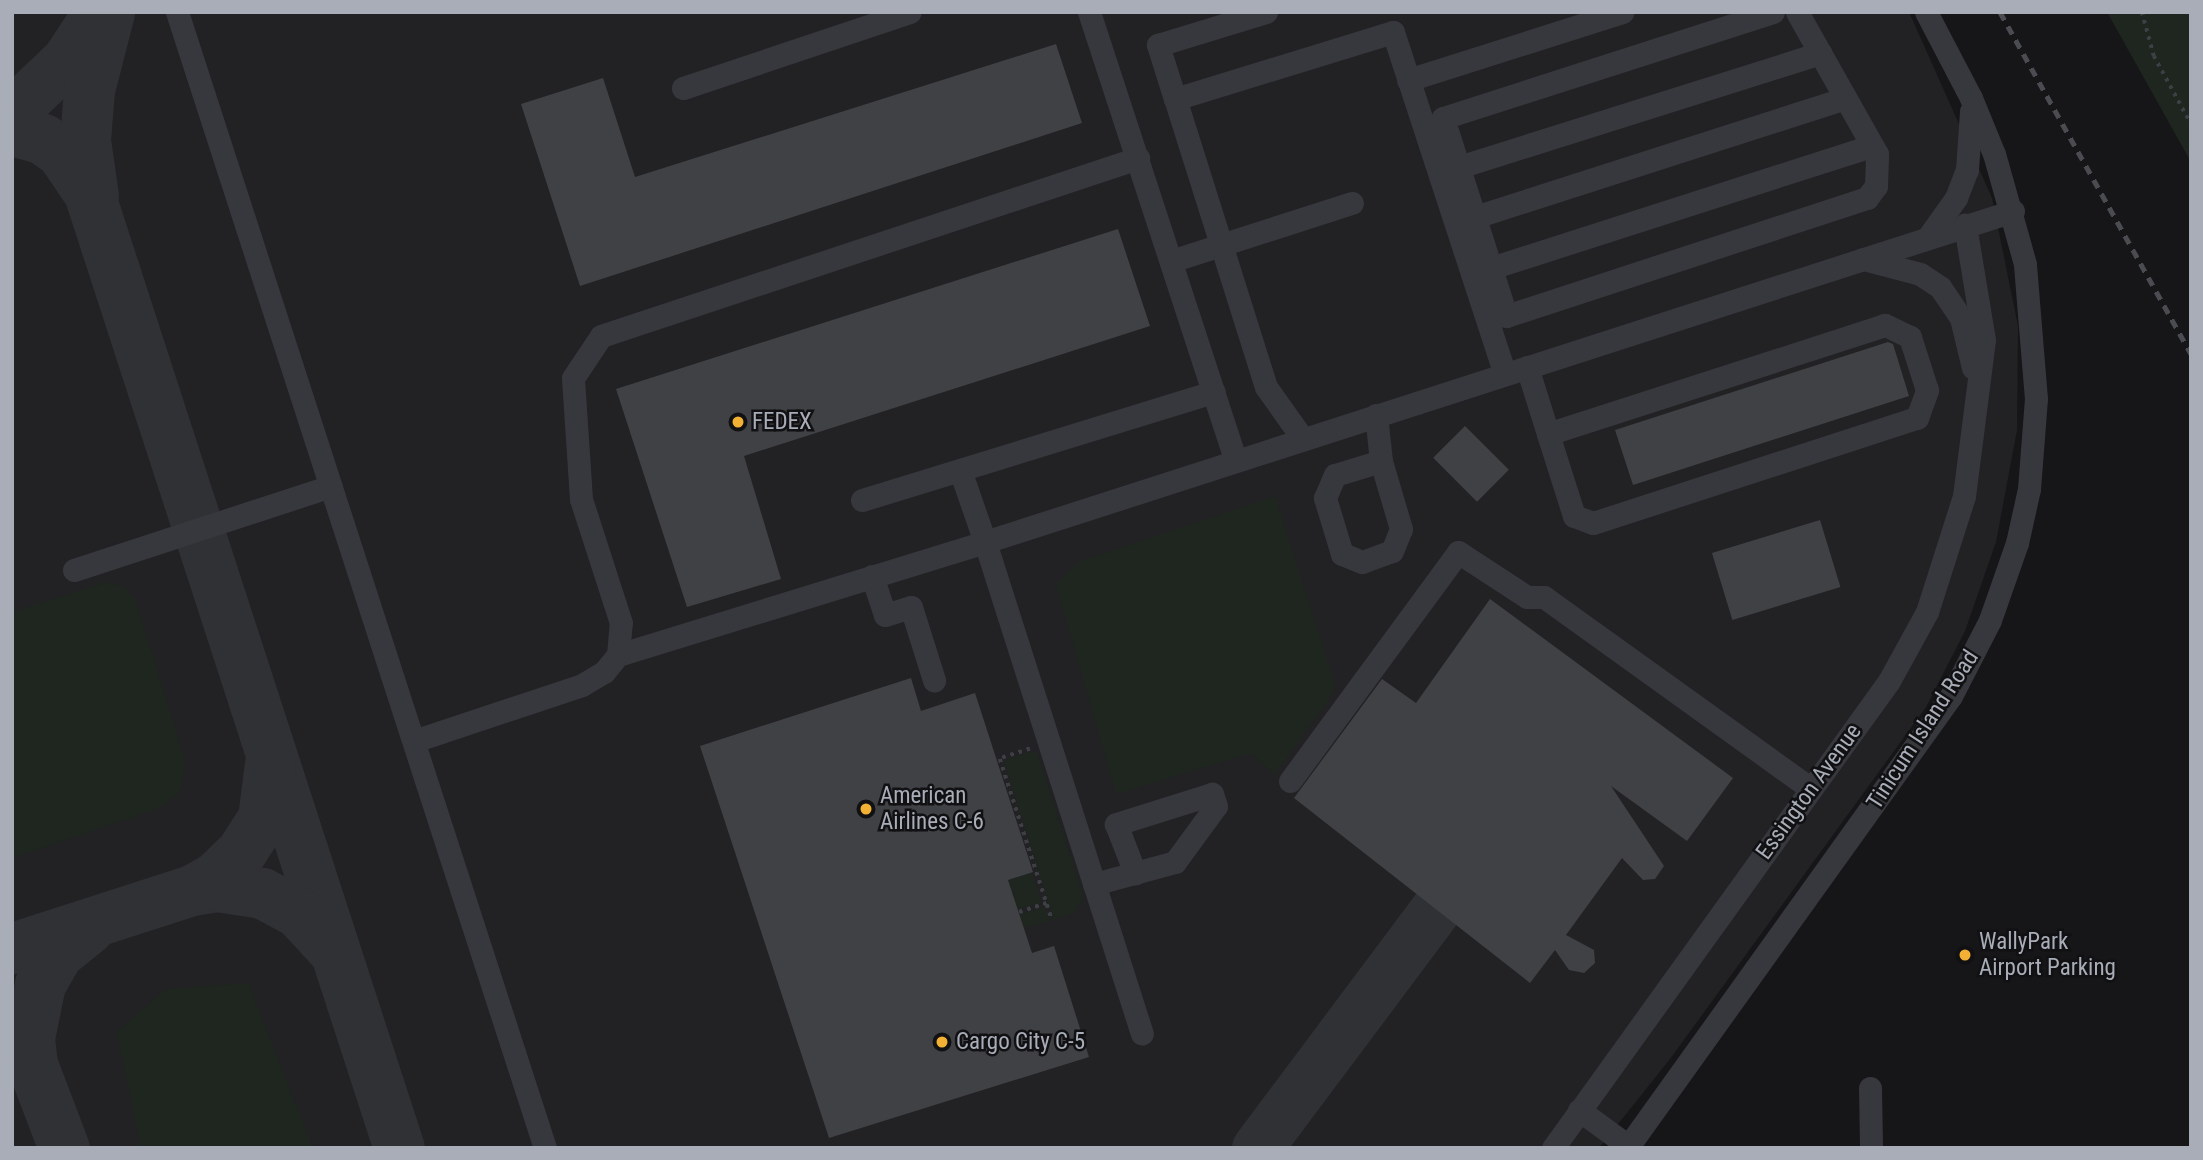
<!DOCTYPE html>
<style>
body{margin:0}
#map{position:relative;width:2203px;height:1160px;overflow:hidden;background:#161618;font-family:"Roboto Condensed",sans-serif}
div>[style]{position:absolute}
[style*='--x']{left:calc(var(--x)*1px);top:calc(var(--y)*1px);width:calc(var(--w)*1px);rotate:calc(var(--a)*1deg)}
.built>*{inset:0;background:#222225}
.green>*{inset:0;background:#1e261f;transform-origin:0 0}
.taxiway>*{height:51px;margin:-25.5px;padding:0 25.5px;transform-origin:25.5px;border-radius:25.5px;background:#303135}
.building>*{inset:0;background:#404145;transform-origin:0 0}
.path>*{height:3.5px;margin-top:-1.75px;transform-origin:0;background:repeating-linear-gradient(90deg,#3d3f44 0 3.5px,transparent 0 8.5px)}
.minor>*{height:23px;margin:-11.5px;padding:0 11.5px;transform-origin:11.5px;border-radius:11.5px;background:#37383d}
.rail>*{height:5px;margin-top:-2.5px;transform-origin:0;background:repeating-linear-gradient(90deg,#4a4c52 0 9px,transparent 0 16px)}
.dots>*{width:19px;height:19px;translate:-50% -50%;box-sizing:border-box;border:4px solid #111113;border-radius:50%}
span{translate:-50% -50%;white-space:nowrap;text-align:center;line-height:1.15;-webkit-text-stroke:5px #111113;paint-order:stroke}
.poi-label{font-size:23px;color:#a8adb8}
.left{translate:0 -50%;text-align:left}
.street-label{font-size:23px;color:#a8adb8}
.frame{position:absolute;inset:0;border:14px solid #a8adb8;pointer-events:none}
</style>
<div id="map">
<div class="built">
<div style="clip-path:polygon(12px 12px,1909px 12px,1992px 198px,2018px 326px,2017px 430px,1996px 542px,1965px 631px,1926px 707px,1670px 1059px,1599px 1148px,12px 1148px)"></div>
</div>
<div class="green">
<div style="clip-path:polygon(2107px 12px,2191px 12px,2191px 162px,2182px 146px)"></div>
<div style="clip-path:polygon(1275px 496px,1336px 689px,1274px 775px,1252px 753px,1116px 794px,1056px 584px,1079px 562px)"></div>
<div style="clip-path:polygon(107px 582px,124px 587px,135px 600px,185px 759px,182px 784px,177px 796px,157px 809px,12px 858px,12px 612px)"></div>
<div style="clip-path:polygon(1032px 751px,1037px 753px,1084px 898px,1076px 912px,1054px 920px,1004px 761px)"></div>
<div style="left:1032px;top:872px;width:32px;height:25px;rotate:72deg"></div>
<div style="clip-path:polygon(1045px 906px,1050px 921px,1024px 927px,1020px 915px)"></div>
<div style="clip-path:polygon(248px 983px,313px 1148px,141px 1148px,117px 1032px,166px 989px)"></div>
</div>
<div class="taxiway">
<div style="--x:12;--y:112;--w:76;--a:-43.4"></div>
<div style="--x:67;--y:60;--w:55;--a:-56.9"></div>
<div style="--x:12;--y:130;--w:32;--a:16"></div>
<div style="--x:43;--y:139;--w:22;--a:36"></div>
<div style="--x:61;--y:152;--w:50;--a:55.7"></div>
<div style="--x:89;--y:193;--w:1004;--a:72.02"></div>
<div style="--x:93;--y:196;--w:57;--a:-98.1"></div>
<div style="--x:85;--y:140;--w:50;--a:-85.4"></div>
<div style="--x:89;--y:90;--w:81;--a:-75.6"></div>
<div style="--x:192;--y:890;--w:25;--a:-9"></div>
<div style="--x:217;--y:886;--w:46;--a:8.8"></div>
<div style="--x:262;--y:893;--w:41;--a:27.8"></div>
<div style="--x:298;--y:912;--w:49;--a:47.5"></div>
<div style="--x:12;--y:948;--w:189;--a:-17.9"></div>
<div style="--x:192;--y:890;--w:25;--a:-29"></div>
<div style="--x:214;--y:878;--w:37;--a:-44"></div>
<div style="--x:241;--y:852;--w:40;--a:-57.1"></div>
<div style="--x:263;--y:818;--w:55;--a:-82.7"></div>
<div style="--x:21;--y:1035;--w:121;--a:69.2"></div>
<div style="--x:32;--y:1066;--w:28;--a:-96"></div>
<div style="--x:29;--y:1038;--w:55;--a:-78.5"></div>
<div style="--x:40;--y:984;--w:34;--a:-60"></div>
<div style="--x:57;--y:954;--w:41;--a:-39.1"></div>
<div style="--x:1257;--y:1148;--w:299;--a:-53.2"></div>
</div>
<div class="building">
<div style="clip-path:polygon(1056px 44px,1082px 123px,580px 286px,521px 104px,603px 78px,635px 177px)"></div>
<div style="clip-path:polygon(1118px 229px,1150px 326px,744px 456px,781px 579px,687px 607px,616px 389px)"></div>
<div style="clip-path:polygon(1888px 342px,1893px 344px,1909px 396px,1633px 485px,1615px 430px)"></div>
<div style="left:1465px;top:426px;width:62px;height:45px;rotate:45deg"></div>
<div style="left:1820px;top:520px;width:70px;height:113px;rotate:73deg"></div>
<div style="clip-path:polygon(1490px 599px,1733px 778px,1687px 841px,1611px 786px,1664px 866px,1655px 879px,1643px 880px,1622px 858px,1566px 935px,1594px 950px,1595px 963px,1584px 973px,1569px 970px,1555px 950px,1530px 983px,1294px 798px,1382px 679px,1416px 703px)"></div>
<div style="clip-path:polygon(911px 678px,921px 711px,975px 693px,1033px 872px,1008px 880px,1032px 953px,1054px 946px,1089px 1057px,829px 1138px,700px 746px)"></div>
</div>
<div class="path">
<div style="--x:2142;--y:12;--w:46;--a:74.7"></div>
<div style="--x:2154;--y:56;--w:77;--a:61.4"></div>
<div style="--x:1030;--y:749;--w:32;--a:162"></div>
<div style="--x:1000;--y:759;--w:169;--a:72.1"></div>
<div style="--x:1019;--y:912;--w:29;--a:-18"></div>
</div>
<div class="minor">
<div style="--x:177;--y:12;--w:1194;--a:72.05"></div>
<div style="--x:1089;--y:12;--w:472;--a:71.9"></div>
<div style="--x:1773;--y:12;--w:347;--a:162.2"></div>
<div style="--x:1443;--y:118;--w:208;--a:72.3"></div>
<div style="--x:1506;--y:316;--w:380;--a:-18.1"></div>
<div style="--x:1867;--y:198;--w:15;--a:-53"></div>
<div style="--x:1876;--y:186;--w:32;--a:-88"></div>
<div style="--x:1877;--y:154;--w:163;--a:-119.4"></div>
<div style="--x:1408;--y:80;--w:225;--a:-17.6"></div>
<div style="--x:683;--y:88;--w:239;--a:-18.5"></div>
<div style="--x:1175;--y:99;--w:57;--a:-107.5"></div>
<div style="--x:1158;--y:45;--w:113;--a:-17"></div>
<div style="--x:1459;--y:167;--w:379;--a:-17.5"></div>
<div style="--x:1475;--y:217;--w:389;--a:-17.8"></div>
<div style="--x:1929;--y:236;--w:47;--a:-54.6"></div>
<div style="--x:1956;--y:198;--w:30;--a:-69"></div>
<div style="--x:1967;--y:170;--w:59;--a:-86.1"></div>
<div style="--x:1863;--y:259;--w:59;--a:14.7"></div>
<div style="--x:1920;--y:274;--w:24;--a:33"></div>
<div style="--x:1940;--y:287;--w:37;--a:56"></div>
<div style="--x:1961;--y:318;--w:51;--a:76.5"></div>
<div style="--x:1171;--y:261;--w:190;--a:-17.8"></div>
<div style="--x:1491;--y:268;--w:400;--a:-17.8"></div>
<div style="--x:1527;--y:367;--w:70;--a:72.6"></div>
<div style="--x:1548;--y:434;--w:86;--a:72.4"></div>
<div style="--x:1574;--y:516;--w:20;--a:20"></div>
<div style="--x:1593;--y:523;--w:341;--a:-18"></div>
<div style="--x:1917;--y:418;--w:30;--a:-70"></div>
<div style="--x:1927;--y:390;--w:56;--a:-107.8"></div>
<div style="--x:1910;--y:337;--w:28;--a:-154"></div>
<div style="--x:1885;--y:325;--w:354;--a:162.1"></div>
<div style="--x:1376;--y:415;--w:46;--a:83.8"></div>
<div style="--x:1381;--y:461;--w:71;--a:73.6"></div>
<div style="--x:1401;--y:529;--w:24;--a:112"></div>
<div style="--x:1392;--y:551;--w:32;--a:160"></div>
<div style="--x:1362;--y:562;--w:22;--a:-158"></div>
<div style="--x:1342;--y:554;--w:59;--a:-106.9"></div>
<div style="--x:1325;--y:498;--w:25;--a:-67"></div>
<div style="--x:1335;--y:475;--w:48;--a:-16.9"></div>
<div style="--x:1303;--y:439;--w:64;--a:-125.4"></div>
<div style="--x:1266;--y:387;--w:302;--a:-107.5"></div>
<div style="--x:1175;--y:99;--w:228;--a:-17.1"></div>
<div style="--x:1393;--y:32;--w:360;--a:71.9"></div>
<div style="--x:960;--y:470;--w:76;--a:70.9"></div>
<div style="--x:985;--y:542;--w:1080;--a:-17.85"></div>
<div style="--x:862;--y:500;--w:368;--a:-17.1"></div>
<div style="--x:74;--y:570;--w:270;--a:-18.1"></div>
<div style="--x:872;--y:576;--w:41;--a:71.6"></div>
<div style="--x:885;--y:615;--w:27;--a:-17"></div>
<div style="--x:911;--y:607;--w:77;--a:72.5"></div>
<div style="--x:618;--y:655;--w:384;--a:-17.1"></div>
<div style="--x:985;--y:542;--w:516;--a:72.3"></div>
<div style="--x:414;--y:741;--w:177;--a:-18.4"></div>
<div style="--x:582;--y:685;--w:26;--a:-31"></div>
<div style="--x:604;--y:672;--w:22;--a:-51"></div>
<div style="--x:618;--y:655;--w:32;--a:-85"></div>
<div style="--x:621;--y:623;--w:130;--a:-107.9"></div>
<div style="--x:581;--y:499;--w:121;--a:-93.8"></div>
<div style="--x:573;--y:378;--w:50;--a:-56.3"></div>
<div style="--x:601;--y:336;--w:566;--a:-18.34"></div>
<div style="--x:1290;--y:781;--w:284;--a:-53.7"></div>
<div style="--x:1458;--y:552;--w:82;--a:33.1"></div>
<div style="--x:1527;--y:597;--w:17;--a:0"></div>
<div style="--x:1544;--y:597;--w:329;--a:35.7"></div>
<div style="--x:1094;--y:884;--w:84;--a:-15.2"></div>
<div style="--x:1175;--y:862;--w:69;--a:-53.8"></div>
<div style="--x:1216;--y:806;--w:13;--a:-108"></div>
<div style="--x:1212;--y:794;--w:101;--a:162.6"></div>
<div style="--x:1116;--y:824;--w:53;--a:68.8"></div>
<div style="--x:1870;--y:1088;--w:60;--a:89"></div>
<div style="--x:1579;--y:1110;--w:64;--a:36.2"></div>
<div style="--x:1553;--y:1148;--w:575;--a:-54.27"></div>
<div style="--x:1889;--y:681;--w:79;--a:-61.2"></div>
<div style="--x:1927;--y:612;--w:122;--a:-72.3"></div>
<div style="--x:1964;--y:496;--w:157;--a:-82.7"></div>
<div style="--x:1984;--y:340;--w:117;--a:-99.4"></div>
<div style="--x:1627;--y:1148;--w:556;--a:-54.37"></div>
<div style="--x:1951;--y:696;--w:85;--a:-62.8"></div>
<div style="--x:1990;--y:620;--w:82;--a:-70.7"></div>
<div style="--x:2017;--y:543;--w:55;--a:-77.5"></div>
<div style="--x:2029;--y:489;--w:90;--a:-85.6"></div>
<div style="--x:2036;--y:399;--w:135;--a:-94.7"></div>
<div style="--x:2025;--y:264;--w:114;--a:-105.7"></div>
<div style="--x:1994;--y:154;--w:61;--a:-112.3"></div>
<div style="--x:1971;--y:98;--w:97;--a:-117.6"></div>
</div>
<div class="rail">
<div style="--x:2000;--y:12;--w:392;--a:60.8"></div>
</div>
<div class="dots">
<div style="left:738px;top:422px;background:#f2b134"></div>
<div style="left:866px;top:809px;background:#f2b134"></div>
<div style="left:1965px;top:955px;background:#f2b134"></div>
<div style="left:942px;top:1042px;background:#f2b134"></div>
</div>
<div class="poi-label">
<span class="left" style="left:752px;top:422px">FEDEX</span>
<span class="left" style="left:880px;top:809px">American<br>Airlines C-6</span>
<span class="left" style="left:1979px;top:955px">WallyPark<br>Airport Parking</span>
<span class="left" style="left:956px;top:1042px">Cargo City C-5</span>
</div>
<div class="street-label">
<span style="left:1923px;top:730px;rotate:-57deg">Tinicum Island Road</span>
<span style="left:1809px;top:792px;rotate:-54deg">Essington Avenue</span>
</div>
<div class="frame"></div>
</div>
